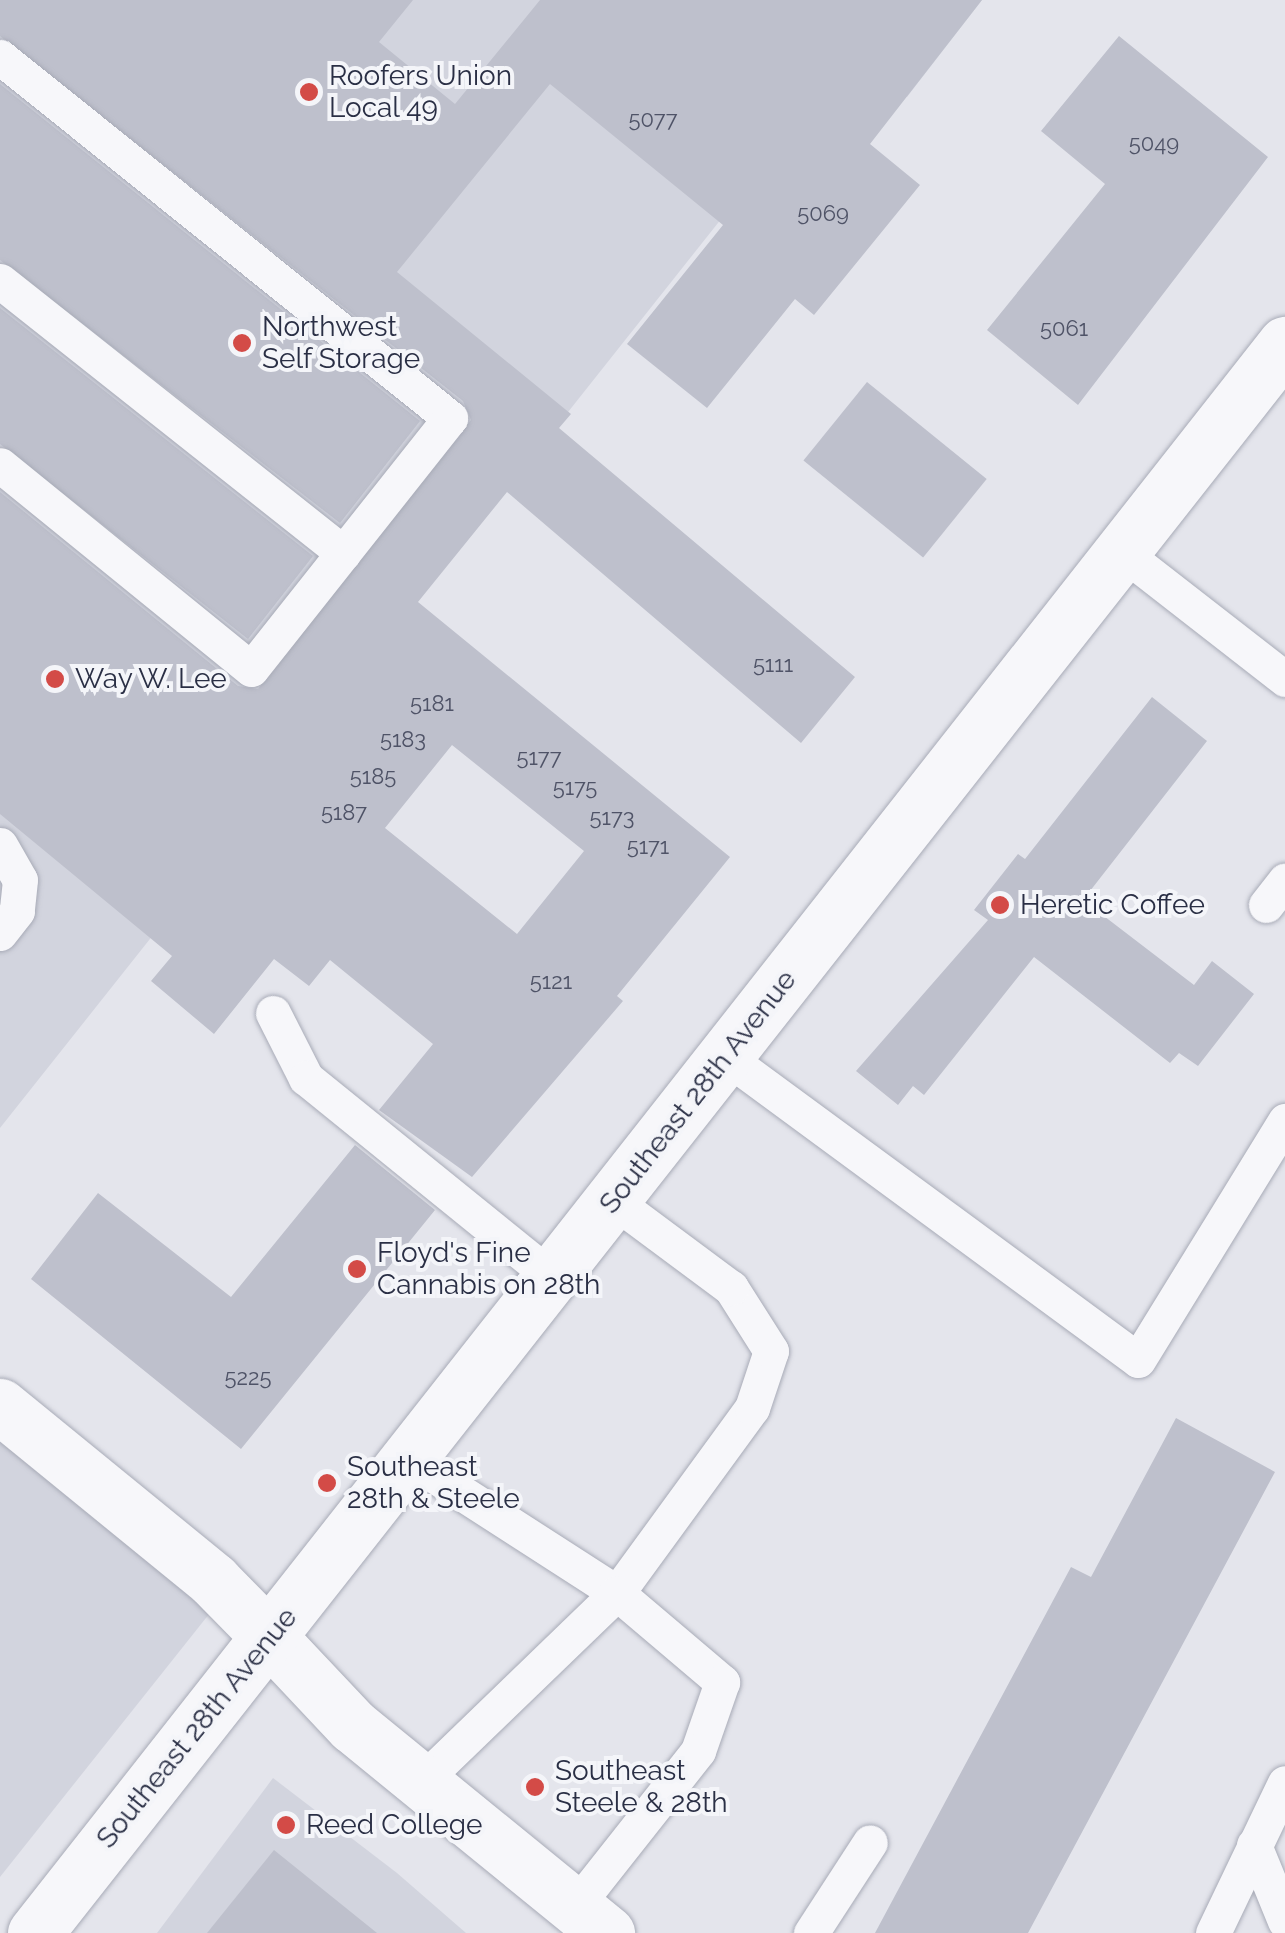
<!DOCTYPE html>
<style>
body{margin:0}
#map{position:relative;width:1285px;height:1933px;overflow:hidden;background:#e4e5ec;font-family:Raleway,sans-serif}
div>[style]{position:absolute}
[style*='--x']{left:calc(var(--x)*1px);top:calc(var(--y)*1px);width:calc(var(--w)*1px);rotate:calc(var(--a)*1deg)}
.built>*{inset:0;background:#d2d4de}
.building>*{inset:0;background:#bec0cc;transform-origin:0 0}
.roads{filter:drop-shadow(0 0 2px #a8abb7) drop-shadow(0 0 2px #a8abb7)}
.service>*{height:35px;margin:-17.5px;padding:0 17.5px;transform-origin:17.5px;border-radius:17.5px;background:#f7f7fa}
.minor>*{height:55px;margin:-27.5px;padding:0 27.5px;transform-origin:27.5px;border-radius:27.5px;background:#f7f7fa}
.tertiary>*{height:55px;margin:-27.5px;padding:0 27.5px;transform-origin:27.5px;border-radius:27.5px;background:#f7f7fa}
.dots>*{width:28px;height:28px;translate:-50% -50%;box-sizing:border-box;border:5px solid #f4f5f9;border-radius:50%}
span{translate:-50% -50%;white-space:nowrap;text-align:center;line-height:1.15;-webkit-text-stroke:8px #f4f5f9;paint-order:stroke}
.number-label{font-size:22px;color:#4f5367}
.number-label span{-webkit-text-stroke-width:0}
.poi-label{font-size:28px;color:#2a2f45}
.left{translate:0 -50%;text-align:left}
.street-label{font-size:28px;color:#2a2f45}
</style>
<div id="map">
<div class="built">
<div style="clip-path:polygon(0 0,982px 0,907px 97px,852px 54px,0 1128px)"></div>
<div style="clip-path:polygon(0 1400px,229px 1589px,0 1877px)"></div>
<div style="clip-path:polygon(273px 1778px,397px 1873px,466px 1933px,157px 1933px)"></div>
</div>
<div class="building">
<div style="clip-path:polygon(evenodd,0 0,413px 0,379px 42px,455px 104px,540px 0,982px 0,870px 144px,920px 185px,814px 315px,795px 299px,707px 408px,627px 344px,723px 225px,550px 84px,397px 272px,571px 414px,559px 428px,855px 677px,801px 743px,507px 492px,418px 602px,730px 857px,617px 996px,623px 1001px,472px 1177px,379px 1110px,433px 1044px,330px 960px,309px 986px,274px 959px,214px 1034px,151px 981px,172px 956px,0 814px,0 492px,238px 686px,258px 689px,471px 420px,463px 401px,0 36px,0 0,452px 745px,584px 851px,517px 934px,385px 828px,452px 745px)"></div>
<div style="clip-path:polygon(1119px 36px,1268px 157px,1078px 405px,987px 330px,1105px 184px,1041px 131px)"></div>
<div style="clip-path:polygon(0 84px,420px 421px,340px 523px,0 260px)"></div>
<div style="clip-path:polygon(0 308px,313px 556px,248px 639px,0 444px)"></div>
<div style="left:867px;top:382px;width:154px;height:101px;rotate:39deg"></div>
<div style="clip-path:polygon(1152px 697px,1207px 741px,1083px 900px,1194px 985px,1212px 961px,1254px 994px,1198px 1066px,1179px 1053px,1170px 1063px,1034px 957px,924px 1095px,913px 1086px,898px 1105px,856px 1071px,988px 920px,974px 910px,1018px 854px,1025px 859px)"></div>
<div style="clip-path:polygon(355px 1145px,435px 1210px,241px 1449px,31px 1279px,98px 1193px,231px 1297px)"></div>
<div style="clip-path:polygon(1176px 1418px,1275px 1472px,1028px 1933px,875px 1933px,1071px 1567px,1091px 1577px)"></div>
<div style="clip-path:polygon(274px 1850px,377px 1933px,207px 1933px)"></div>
</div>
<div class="roads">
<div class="service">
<div style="--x:0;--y:57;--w:577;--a:38.74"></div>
<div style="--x:450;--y:418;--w:320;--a:128.4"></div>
<div style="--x:251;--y:669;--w:323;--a:-140.9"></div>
<div style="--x:0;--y:281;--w:438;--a:38.4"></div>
<div style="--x:1122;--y:552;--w:207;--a:37.9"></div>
<div style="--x:0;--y:845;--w:40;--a:60.3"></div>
<div style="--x:20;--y:880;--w:31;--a:96"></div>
<div style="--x:17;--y:911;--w:28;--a:128"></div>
<div style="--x:1266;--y:905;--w:31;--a:-52"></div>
<div style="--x:273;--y:1013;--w:73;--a:63.1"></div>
<div style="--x:306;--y:1078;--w:316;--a:39"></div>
<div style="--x:726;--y:1057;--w:511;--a:36.33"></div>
<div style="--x:1138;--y:1360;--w:281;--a:-58.4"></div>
<div style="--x:409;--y:1459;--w:247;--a:32.8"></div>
<div style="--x:617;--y:1593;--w:229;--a:-53.9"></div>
<div style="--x:752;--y:1408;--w:60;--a:-71.6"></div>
<div style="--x:771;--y:1351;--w:75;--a:-122.4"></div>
<div style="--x:731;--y:1288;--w:146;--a:-143.4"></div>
<div style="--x:421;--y:1782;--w:272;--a:-44"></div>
<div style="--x:617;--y:1593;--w:138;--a:40.3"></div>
<div style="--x:722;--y:1682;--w:73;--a:109.2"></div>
<div style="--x:698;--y:1751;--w:199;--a:128.3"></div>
<div style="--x:1254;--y:1845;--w:82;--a:67.8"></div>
<div style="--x:811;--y:1933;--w:108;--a:-57"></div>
<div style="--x:1213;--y:1933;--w:166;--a:-64.4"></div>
</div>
<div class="minor">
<div style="--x:0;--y:1406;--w:275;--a:39.2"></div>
<div style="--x:213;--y:1580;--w:80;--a:45.5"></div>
</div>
<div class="tertiary">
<div style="--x:269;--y:1637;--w:122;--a:46.7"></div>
<div style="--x:353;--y:1726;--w:328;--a:39.2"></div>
<div style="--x:35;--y:1933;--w:2022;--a:-51.81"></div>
</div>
</div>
<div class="dots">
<div style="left:309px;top:92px;background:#d34b47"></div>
<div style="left:242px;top:343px;background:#d34b47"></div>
<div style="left:55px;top:679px;background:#d34b47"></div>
<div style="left:1000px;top:905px;background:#d34b47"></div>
<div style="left:357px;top:1269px;background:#d34b47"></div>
<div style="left:327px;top:1483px;background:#d34b47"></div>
<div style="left:535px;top:1787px;background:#d34b47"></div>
<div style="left:286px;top:1825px;background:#d34b47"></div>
</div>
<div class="number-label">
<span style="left:653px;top:120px">5077</span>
<span style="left:1154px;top:144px">5049</span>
<span style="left:823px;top:214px">5069</span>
<span style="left:1064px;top:329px">5061</span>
<span style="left:773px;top:665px">5111</span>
<span style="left:432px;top:704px">5181</span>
<span style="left:403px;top:740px">5183</span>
<span style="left:539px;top:758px">5177</span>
<span style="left:373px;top:777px">5185</span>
<span style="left:575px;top:788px">5175</span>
<span style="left:344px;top:813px">5187</span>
<span style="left:612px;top:818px">5173</span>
<span style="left:648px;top:847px">5171</span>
<span style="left:551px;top:982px">5121</span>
<span style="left:248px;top:1378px">5225</span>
</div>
<div class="poi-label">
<span class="left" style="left:329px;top:92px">Roofers Union<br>Local 49</span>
<span class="left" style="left:262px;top:343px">Northwest<br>Self Storage</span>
<span class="left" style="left:75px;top:679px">Way W. Lee</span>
<span class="left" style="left:1020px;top:905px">Heretic Coffee</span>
<span class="left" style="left:377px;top:1269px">Floyd's Fine<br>Cannabis on 28th</span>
<span class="left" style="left:347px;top:1483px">Southeast<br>28th &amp; Steele</span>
<span class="left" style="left:555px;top:1787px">Southeast<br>Steele &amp; 28th</span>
<span class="left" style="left:306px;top:1825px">Reed College</span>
</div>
<div class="street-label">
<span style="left:698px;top:1092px;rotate:-52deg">Southeast 28th Avenue</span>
<span style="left:197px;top:1728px;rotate:-51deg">Southeast 28th Avenue</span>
</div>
</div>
